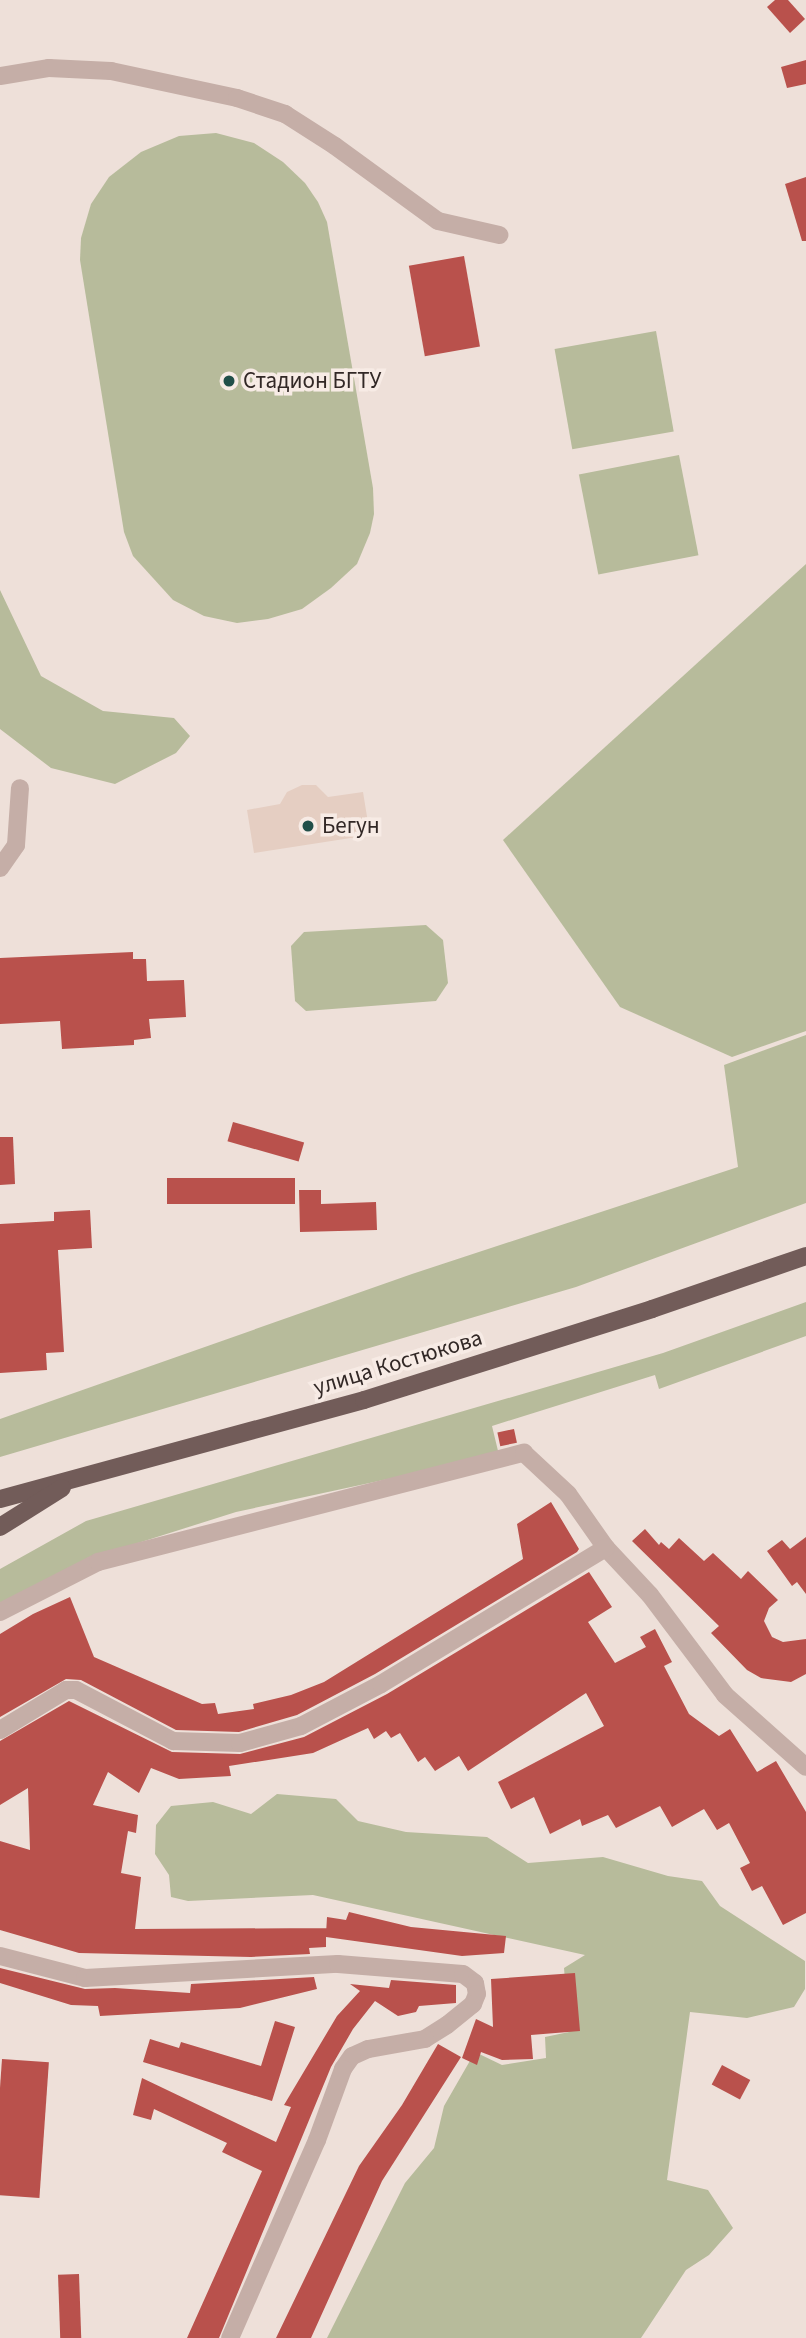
<!DOCTYPE html>
<meta charset="utf-8">
<style>
body{margin:0}
#map{position:relative;width:806px;height:2338px;overflow:hidden;background:#eee0d9;font-family:"Source Sans 3",sans-serif}
div>[style]{position:absolute}
[style*='--x']{left:calc(var(--x)*1px);top:calc(var(--y)*1px);width:calc(var(--w)*1px);rotate:calc(var(--a)*1deg)}
.green>*{inset:0;background:#b7bb9b;transform-origin:0 0}
.plaza>*{inset:0;background:#e5cec2}
.building>*{inset:0;background:#b9514c;transform-origin:0 0}
.minor>*{height:18px;margin:-9px;padding:0 9px;transform-origin:9px;border-radius:9px;background:#c5aea7}
.major>*{height:18px;margin:-9px;padding:0 9px;transform-origin:9px;border-radius:9px;background:#725c59}
.dots>*{width:19px;height:19px;translate:-50% -50%;box-sizing:border-box;border:4px solid #f7ebe5;border-radius:50%}
span{translate:-50% -50%;white-space:nowrap;text-align:center;line-height:1.15;-webkit-text-stroke:7px #f7ebe5;paint-order:stroke}
.poi-label{font-size:23px;color:#322826}
.left{translate:0 -50%;text-align:left}
.street-label{font-size:23px;color:#322826}
</style>
<div id="map">
<div class="green">
<div style="clip-path:polygon(216px 133px,254px 143px,283px 162px,305px 183px,318px 202px,327px 222px,373px 488px,374px 514px,370px 533px,357px 564px,331px 588px,302px 609px,268px 619px,237px 623px,204px 616px,173px 600px,133px 556px,124px 532px,80px 260px,81px 238px,91px 204px,109px 177px,141px 152px,179px 136px)"></div>
<div style="left:656px;top:331px;width:102px;height:103px;rotate:80deg"></div>
<div style="left:679px;top:455px;width:102px;height:102px;rotate:79deg"></div>
<div style="clip-path:polygon(806px 564px,806px 1031px,732px 1057px,620px 1007px,503px 840px)"></div>
<div style="clip-path:polygon(0 590px,41px 676px,103px 711px,174px 718px,190px 736px,176px 753px,115px 784px,51px 768px,0 729px)"></div>
<div style="clip-path:polygon(426px 925px,443px 940px,448px 983px,436px 1001px,306px 1011px,295px 1001px,291px 946px,304px 932px)"></div>
<div style="clip-path:polygon(806px 1035px,806px 1203px,576px 1287px,0 1457px,0 1419px,412px 1274px,738px 1167px,724px 1065px)"></div>
<div style="clip-path:polygon(806px 1302px,806px 1336px,659px 1389px,655px 1375px,492px 1426px,499px 1455px,236px 1512px,97px 1556px,0 1605px,0 1569px,86px 1521px,663px 1353px)"></div>
<div style="clip-path:polygon(277px 1794px,336px 1799px,358px 1821px,406px 1832px,487px 1837px,528px 1863px,603px 1857px,668px 1876px,702px 1881px,720px 1906px,805px 1961px,805px 1989px,794px 2007px,747px 2018px,690px 2012px,667px 2180px,708px 2190px,733px 2228px,709px 2255px,686px 2270px,641px 2338px,327px 2338px,405px 2183px,434px 2148px,444px 2106px,475px 2052px,502px 2065px,546px 2058px,545px 2037px,569px 2032px,564px 1968px,585px 1955px,313px 1895px,188px 1901px,171px 1897px,169px 1875px,155px 1854px,156px 1825px,171px 1806px,213px 1802px,251px 1814px)"></div>
</div>
<div class="plaza">
<div style="clip-path:polygon(302px 785px,316px 785px,328px 797px,363px 792px,370px 835px,254px 853px,247px 810px,280px 804px,287px 792px)"></div>
</div>
<div class="building">
<div style="clip-path:polygon(775px 0,788px 0,805px 19px,790px 33px,767px 7px)"></div>
<div style="clip-path:polygon(806px 60px,806px 84px,787px 88px,781px 67px)"></div>
<div style="clip-path:polygon(806px 177px,806px 241px,802px 241px,785px 184px)"></div>
<div style="left:464px;top:256px;width:92px;height:56px;rotate:80deg"></div>
<div style="clip-path:polygon(133px 952px,133px 959px,146px 959px,147px 981px,184px 980px,186px 1017px,149px 1019px,151px 1038px,134px 1040px,134px 1045px,62px 1049px,60px 1021px,0 1024px,0 958px)"></div>
<div style="left:233px;top:1122px;width:74px;height:20px;rotate:16deg"></div>
<div style="clip-path:polygon(0 1137px,13px 1137px,15px 1184px,0 1185px)"></div>
<div style="left:167px;top:1178px;width:128px;height:26px"></div>
<div style="clip-path:polygon(299px 1190px,321px 1190px,321px 1204px,376px 1202px,377px 1230px,300px 1232px)"></div>
<div style="clip-path:polygon(90px 1210px,92px 1248px,58px 1250px,64px 1352px,46px 1353px,47px 1370px,0 1373px,0 1224px,54px 1221px,54px 1212px)"></div>
<div style="left:514px;top:1429px;width:14px;height:17px;rotate:78deg"></div>
<div style="clip-path:polygon(551px 1502px,579px 1549px,577px 1552px,375px 1674px,297px 1715px,239px 1732px,176px 1730px,81px 1680px,66px 1679px,0 1717px,0 1634px,33px 1614px,70px 1597px,94px 1657px,202px 1704px,215px 1703px,218px 1714px,254px 1709px,253px 1704px,291px 1695px,324px 1682px,523px 1559px,517px 1524px)"></div>
<div style="clip-path:polygon(645px 1529px,659px 1545px,661px 1542px,669px 1549px,679px 1538px,704px 1561px,713px 1553px,741px 1579px,748px 1571px,778px 1600px,769px 1608px,764px 1621px,772px 1637px,783px 1642px,806px 1639px,806px 1674px,791px 1682px,761px 1678px,747px 1670px,711px 1633px,719px 1626px,632px 1541px)"></div>
<div style="clip-path:polygon(806px 1537px,806px 1594px,797px 1582px,792px 1586px,767px 1551px,782px 1540px,790px 1549px)"></div>
<div style="clip-path:polygon(589px 1572px,612px 1607px,588px 1622px,615px 1663px,646px 1647px,640px 1637px,655px 1629px,672px 1662px,664px 1666px,689px 1714px,719px 1736px,730px 1729px,757px 1772px,776px 1761px,806px 1812px,806px 1913px,783px 1925px,762px 1886px,752px 1891px,740px 1868px,750px 1863px,729px 1823px,717px 1830px,704px 1809px,672px 1827px,660px 1806px,616px 1828px,608px 1815px,582px 1826px,580px 1819px,550px 1834px,534px 1797px,511px 1809px,498px 1782px,604px 1726px,586px 1693px,468px 1771px,459px 1756px,435px 1771px,425px 1757px,418px 1762px,400px 1733px,391px 1738px,386px 1731px,374px 1739px,368px 1728px,313px 1753px,229px 1766px,231px 1776px,179px 1779px,151px 1768px,139px 1793px,108px 1772px,93px 1805px,138px 1815px,136px 1833px,128px 1831px,121px 1873px,141px 1877px,135px 1929px,327px 1928px,326px 1934px,327px 1917px,346px 1920px,349px 1912px,411px 1927px,506px 1936px,504px 1953px,462px 1956px,326px 1937px,326px 1947px,309px 1948px,310px 1954px,251px 1957px,79px 1953px,0 1930px,0 1841px,30px 1850px,28px 1788px,0 1805px,0 1741px,69px 1701px,172px 1752px,240px 1754px,304px 1737px,387px 1694px)"></div>
<div style="clip-path:polygon(0 1968px,85px 1989px,115px 1988px,190px 1993px,191px 1984px,314px 1977px,317px 1989px,240px 2008px,100px 2016px,98px 2006px,71px 2005px,0 1983px)"></div>
<div style="clip-path:polygon(575px 1973px,580px 2031px,531px 2035px,533px 2059px,502px 2060px,481px 2052px,477px 2065px,462px 2058px,476px 2019px,493px 2027px,491px 1979px)"></div>
<div style="clip-path:polygon(391px 1980px,456px 1985px,456px 2003px,419px 2006px,416px 2012px,398px 2016px,375px 2001px,353px 2029px,331px 2067px,219px 2338px,187px 2338px,262px 2171px,222px 2152px,227px 2143px,154px 2109px,151px 2120px,133px 2115px,142px 2078px,276px 2142px,291px 2107px,284px 2105px,337px 2016px,360px 1991px,350px 1984px,389px 1988px)"></div>
<div style="clip-path:polygon(275px 2021px,295px 2027px,272px 2101px,143px 2062px,150px 2039px,179px 2048px,181px 2042px,261px 2066px)"></div>
<div style="clip-path:polygon(438px 2044px,461px 2057px,382px 2181px,311px 2338px,276px 2338px,359px 2166px,402px 2105px)"></div>
<div style="left:2px;top:2059px;width:47px;height:136px;rotate:4deg"></div>
<div style="left:722px;top:2065px;width:32px;height:22px;rotate:28deg"></div>
<div style="left:79px;top:2274px;width:64px;height:21px;rotate:88deg"></div>
</div>
<div class="minor">
<div style="--x:0;--y:76;--w:50;--a:-9.3"></div>
<div style="--x:49;--y:68;--w:62;--a:2.8"></div>
<div style="--x:111;--y:71;--w:129;--a:12.1"></div>
<div style="--x:237;--y:98;--w:51;--a:18.4"></div>
<div style="--x:285;--y:114;--w:59;--a:32.6"></div>
<div style="--x:335;--y:146;--w:127;--a:36.1"></div>
<div style="--x:438;--y:221;--w:63;--a:12.9"></div>
<div style="--x:0;--y:868;--w:28;--a:-55"></div>
<div style="--x:16;--y:845;--w:57;--a:-86"></div>
<div style="--x:0;--y:1612;--w:110;--a:-27"></div>
<div style="--x:98;--y:1562;--w:440;--a:-14.4"></div>
<div style="--x:524;--y:1453;--w:60;--a:43"></div>
<div style="--x:568;--y:1494;--w:66;--a:54.9"></div>
<div style="--x:606;--y:1548;--w:64;--a:46.9"></div>
<div style="--x:650;--y:1595;--w:125;--a:53.1"></div>
<div style="--x:725;--y:1695;--w:108;--a:41.6"></div>
<div style="--x:0;--y:1730;--w:77;--a:-31.2"></div>
<div style="--x:66;--y:1690;--w:10;--a:0"></div>
<div style="--x:76;--y:1690;--w:110;--a:27.7"></div>
<div style="--x:173;--y:1741;--w:67;--a:1.7"></div>
<div style="--x:240;--y:1743;--w:63;--a:-15.6"></div>
<div style="--x:301;--y:1726;--w:90;--a:-27.7"></div>
<div style="--x:381;--y:1684;--w:263;--a:-31.2"></div>
<div style="--x:0;--y:1956;--w:88;--a:14.5"></div>
<div style="--x:85;--y:1978;--w:253;--a:-3.2"></div>
<div style="--x:338;--y:1964;--w:125;--a:4.6"></div>
<div style="--x:463;--y:1974;--w:15;--a:37"></div>
<div style="--x:475;--y:1983;--w:11;--a:80"></div>
<div style="--x:477;--y:1994;--w:11;--a:112"></div>
<div style="--x:473;--y:2004;--w:33;--a:141"></div>
<div style="--x:447;--y:2025;--w:26;--a:148"></div>
<div style="--x:425;--y:2039;--w:58;--a:170"></div>
<div style="--x:368;--y:2049;--w:17;--a:156"></div>
<div style="--x:352;--y:2056;--w:16;--a:125"></div>
<div style="--x:343;--y:2069;--w:76;--a:110.1"></div>
<div style="--x:317;--y:2140;--w:216;--a:113.7"></div>
</div>
<div class="major">
<div style="--x:0;--y:1499;--w:377;--a:-15.2"></div>
<div style="--x:364;--y:1400;--w:302;--a:-17.5"></div>
<div style="--x:652;--y:1309;--w:163;--a:-19"></div>
<div style="--x:0;--y:1527;--w:73;--a:-32.2"></div>
</div>
<div class="dots">
<div style="left:229px;top:381px;background:#214f49"></div>
<div style="left:308px;top:826px;background:#214f49"></div>
</div>
<div class="poi-label">
<span class="left" style="left:243px;top:381px">Стадион БГТУ</span>
<span class="left" style="left:322px;top:826px">Бегун</span>
</div>
<div class="street-label">
<span style="left:398px;top:1363px;rotate:-17deg">улица Костюкова</span>
</div>
</div>
